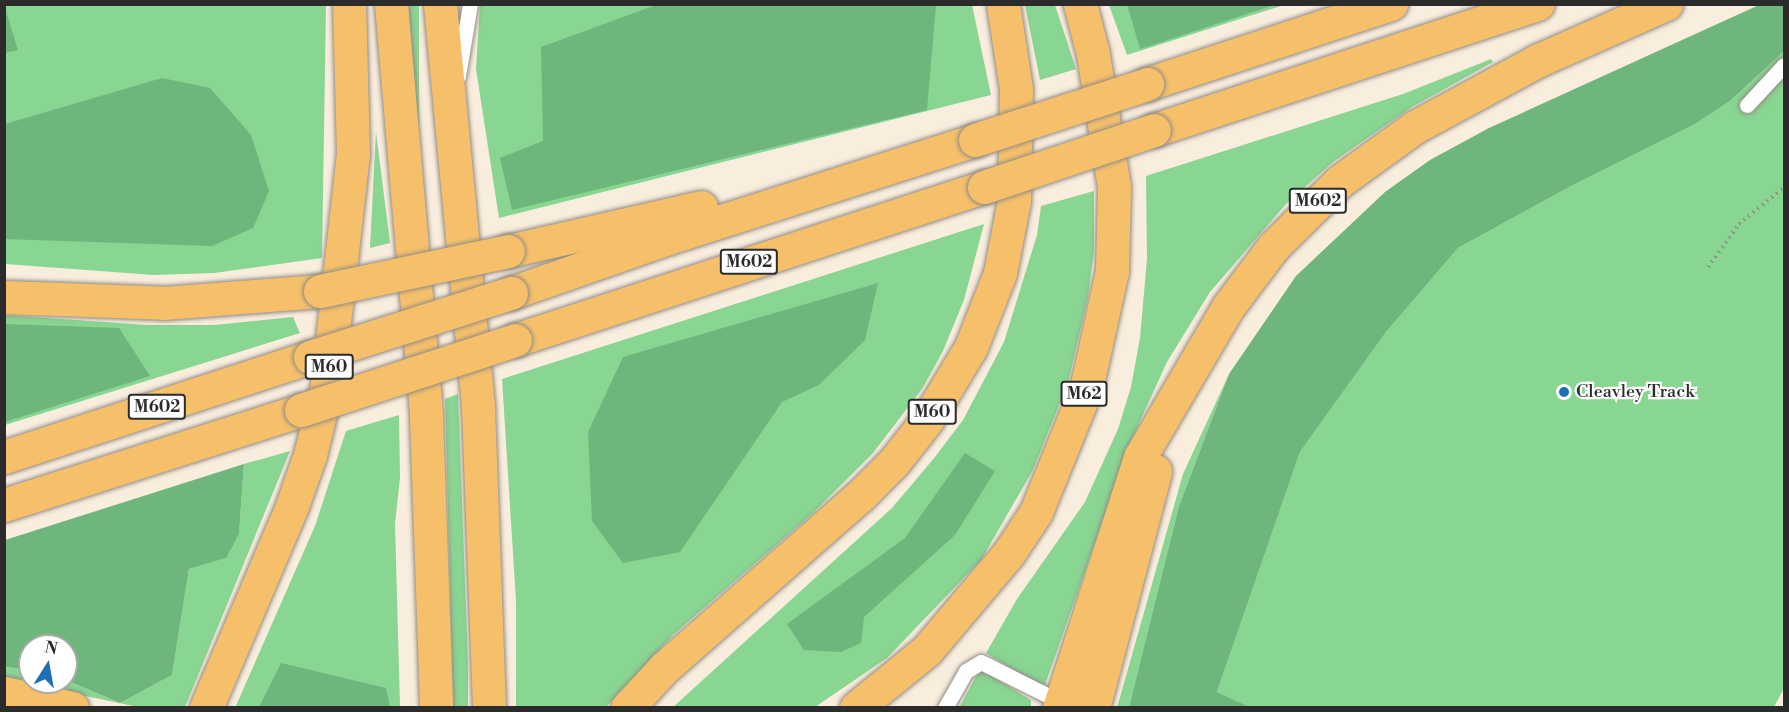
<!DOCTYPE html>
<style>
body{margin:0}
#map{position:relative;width:1789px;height:712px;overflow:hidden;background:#f9edde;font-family:"Libre Bodoni",serif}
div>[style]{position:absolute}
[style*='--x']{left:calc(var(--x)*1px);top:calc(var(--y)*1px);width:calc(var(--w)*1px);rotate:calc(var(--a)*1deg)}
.green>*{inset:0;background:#89d592;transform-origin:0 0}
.forest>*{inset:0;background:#6eb67c}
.path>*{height:4px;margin-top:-2px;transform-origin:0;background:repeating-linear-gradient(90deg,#928c84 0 1.5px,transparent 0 6px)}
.roads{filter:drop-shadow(0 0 2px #928c84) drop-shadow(0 0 2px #928c84)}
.service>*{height:15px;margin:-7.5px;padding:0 7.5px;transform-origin:7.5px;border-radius:7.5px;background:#fff}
.motorway>*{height:33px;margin:-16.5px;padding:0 16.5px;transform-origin:16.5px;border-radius:16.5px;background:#f6c06b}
.bridges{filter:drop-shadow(0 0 2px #928c84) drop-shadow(0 0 2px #928c84)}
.motorway-bridge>*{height:33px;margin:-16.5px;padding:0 16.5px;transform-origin:16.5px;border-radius:16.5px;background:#f6c06b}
.dots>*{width:16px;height:16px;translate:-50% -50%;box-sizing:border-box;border:3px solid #fff;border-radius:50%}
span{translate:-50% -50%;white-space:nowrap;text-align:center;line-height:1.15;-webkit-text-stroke:4.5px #fff;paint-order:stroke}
.shield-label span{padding:2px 4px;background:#fff;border:2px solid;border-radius:4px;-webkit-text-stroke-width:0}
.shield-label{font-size:16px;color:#2b2b2b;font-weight:700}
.poi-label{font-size:18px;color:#2b2b2b}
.left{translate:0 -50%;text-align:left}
.frame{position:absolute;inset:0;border:6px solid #2b2b2b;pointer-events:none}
.north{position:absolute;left:18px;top:634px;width:60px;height:60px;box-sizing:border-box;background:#fff;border:2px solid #aaa;border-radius:50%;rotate:11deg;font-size:16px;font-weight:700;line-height:24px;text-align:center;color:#2b2b2b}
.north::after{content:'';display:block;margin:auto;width:21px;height:27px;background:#1f6fb2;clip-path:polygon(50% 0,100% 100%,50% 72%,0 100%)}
</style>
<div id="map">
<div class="green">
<div style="clip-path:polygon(4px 5px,326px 5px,322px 258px,214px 273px,154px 275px,5px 264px)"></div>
<div style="left:409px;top:5px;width:10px;height:229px"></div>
<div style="clip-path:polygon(480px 5px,972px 5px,991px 95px,499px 218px,476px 69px)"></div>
<div style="clip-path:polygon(1025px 5px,1055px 5px,1076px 69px,1040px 80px)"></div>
<div style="clip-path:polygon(1109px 5px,1284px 5px,1127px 55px)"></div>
<div style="clip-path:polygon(1784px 51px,1784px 688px,1774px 707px,1249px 708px,1217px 692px,1300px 452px,1386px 332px,1458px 248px,1573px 185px,1695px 124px,1730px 101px)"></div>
<div style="clip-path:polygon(1491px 59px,1493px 62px,1412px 107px,1333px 162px,1286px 204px,1210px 292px,1167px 362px,1130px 443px,1045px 685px,1037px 685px,986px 653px,1017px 599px,1085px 502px,1118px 429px,1131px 387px,1140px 338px,1147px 259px,1146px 176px,1403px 94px)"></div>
<div style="clip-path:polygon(376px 132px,390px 243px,370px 248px)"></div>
<div style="clip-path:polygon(1094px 191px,1094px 251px,1088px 297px,1068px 383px,1033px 470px,981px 560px,887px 658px,815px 707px,672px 708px,892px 508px,935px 457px,963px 420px,1004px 342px,1037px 235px,1041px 206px)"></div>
<div style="clip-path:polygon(984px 224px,964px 300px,943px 351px,922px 389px,873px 453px,812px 514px,673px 635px,606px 707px,516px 707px,516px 601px,502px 379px)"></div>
<div style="clip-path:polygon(5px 315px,147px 325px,214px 325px,293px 317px,300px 333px,5px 425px)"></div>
<div style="clip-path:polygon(1229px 374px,1179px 506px,1129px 707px,1117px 708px,1183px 474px)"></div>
<div style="clip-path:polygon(458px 394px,468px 662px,468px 708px,453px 707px,445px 399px)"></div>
<div style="clip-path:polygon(399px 415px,400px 478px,395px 524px,400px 707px,235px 708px,315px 526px,346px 431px)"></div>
<div style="clip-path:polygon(290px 451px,185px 707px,138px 707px,5px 679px,4px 667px,30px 670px,30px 682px,66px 680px,120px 703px,172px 675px,189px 569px,225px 558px,239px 534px,244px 464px)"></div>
<div style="clip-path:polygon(980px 669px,1031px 700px,1031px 707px,959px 708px)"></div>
</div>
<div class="forest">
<div style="clip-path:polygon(1127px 4px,1274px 4px,1274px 5px,1140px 49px)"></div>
<div style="clip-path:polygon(4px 5px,18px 50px,5px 53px,4px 53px)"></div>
<div style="clip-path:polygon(656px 5px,936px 5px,927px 110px,512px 210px,500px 158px,543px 141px,541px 47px)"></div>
<div style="clip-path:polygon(1759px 5px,1784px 5px,1784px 51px,1730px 101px,1695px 124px,1573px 185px,1458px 248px,1386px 332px,1300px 452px,1217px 692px,1249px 707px,1129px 707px,1179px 506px,1229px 374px,1296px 276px,1385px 192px,1430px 160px,1489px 128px)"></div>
<div style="clip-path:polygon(162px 78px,210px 88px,251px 135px,269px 191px,253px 228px,212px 246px,5px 239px,5px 124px)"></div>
<div style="clip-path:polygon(878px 283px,865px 340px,819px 385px,782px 402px,680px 552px,623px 563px,592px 521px,588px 432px,623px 357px)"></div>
<div style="clip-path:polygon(5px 324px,119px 328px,150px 376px,5px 422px)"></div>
<div style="clip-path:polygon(965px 453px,995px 471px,955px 535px,864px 617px,861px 643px,841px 652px,804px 650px,787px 624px,905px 538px)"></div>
<div style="clip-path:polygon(244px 464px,239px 534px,226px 558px,189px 569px,172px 675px,120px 703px,66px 680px,66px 646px,30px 646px,30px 670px,5px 667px,5px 540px)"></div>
<div style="clip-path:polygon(281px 663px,386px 688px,390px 707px,259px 707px)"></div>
</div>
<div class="path">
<div style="--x:1708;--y:267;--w:53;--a:-54.2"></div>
<div style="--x:1739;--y:224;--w:58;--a:-39.4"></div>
</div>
<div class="roads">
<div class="service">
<div style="--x:458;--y:76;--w:73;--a:-80.5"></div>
<div style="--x:1747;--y:105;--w:54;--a:-47.2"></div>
<div style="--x:945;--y:708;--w:43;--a:-60.4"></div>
<div style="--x:966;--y:671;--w:17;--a:-31"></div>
<div style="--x:981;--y:662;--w:89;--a:26.6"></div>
</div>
<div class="motorway">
<div style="--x:391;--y:4;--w:413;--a:85.1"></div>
<div style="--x:426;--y:416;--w:292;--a:88"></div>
<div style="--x:440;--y:4;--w:405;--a:84.6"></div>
<div style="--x:478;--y:407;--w:301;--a:87.9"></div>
<div style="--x:1147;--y:84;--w:257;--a:-18.2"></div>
<div style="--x:1154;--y:130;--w:404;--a:-18.2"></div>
<div style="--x:508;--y:251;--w:198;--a:-12.8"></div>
<div style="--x:511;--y:293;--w:166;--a:-19.3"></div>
<div style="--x:668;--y:238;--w:322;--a:-17.7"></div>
<div style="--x:4;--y:297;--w:160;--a:2.1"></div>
<div style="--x:164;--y:303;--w:156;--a:-4.4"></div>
<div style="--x:515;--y:340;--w:493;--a:-18.1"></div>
<div style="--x:4;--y:457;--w:322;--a:-18.1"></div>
<div style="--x:4;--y:505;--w:312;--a:-17.7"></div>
<div style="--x:4;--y:693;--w:70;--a:12.4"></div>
<div style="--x:206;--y:708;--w:220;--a:-66.9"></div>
<div style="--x:292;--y:506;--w:54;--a:-70.6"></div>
<div style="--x:310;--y:455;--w:72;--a:-76.3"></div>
<div style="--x:327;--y:385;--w:231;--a:-83.6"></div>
<div style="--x:353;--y:155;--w:151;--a:-91.5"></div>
<div style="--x:627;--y:708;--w:54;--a:-47.2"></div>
<div style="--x:664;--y:668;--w:264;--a:-41.3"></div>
<div style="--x:862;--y:494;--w:45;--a:-45"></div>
<div style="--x:894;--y:462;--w:53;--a:-51.8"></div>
<div style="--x:927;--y:420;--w:85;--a:-58.9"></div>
<div style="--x:971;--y:347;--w:79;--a:-68.6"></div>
<div style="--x:1000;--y:273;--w:74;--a:-79.1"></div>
<div style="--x:1014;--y:200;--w:111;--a:-89"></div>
<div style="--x:1016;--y:89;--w:86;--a:-98.7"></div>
<div style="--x:856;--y:708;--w:92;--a:-39.2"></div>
<div style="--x:927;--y:650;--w:127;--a:-49.8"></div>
<div style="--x:1009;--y:553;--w:49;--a:-56.6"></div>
<div style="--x:1036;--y:512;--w:133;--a:-67.9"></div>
<div style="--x:1086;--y:389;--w:121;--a:-77.6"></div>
<div style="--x:1112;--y:271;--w:84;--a:-88.6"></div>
<div style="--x:1114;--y:187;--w:135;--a:-99"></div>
<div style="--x:1093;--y:54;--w:52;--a:-104.6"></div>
<div style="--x:1059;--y:708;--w:264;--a:-72.1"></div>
<div style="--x:1140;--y:457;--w:174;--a:-59.6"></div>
<div style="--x:1228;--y:307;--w:75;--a:-53.1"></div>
<div style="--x:1273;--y:247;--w:94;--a:-44.6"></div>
<div style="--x:1340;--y:181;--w:92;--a:-35.8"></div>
<div style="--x:1415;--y:127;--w:141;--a:-28.4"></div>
<div style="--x:1539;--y:60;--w:139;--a:-23.8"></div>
<div style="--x:1093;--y:708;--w:245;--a:-75.3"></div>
</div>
</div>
<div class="bridges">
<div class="motorway-bridge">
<div style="--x:975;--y:140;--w:181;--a:-18"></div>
<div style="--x:984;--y:187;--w:179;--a:-18.5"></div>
<div style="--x:320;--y:291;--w:192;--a:-12"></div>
<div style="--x:310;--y:357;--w:211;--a:-17.7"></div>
<div style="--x:301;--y:410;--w:225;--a:-18.1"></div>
</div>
</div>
<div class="dots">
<div style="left:1564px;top:392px;background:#1f6fb2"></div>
</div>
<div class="shield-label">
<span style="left:1318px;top:201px">M602</span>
<span style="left:749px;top:262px">M602</span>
<span style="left:329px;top:367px">M60</span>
<span style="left:1084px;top:394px">M62</span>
<span style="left:157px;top:407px">M602</span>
<span style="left:932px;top:412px">M60</span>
</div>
<div class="poi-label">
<span class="left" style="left:1576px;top:392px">Cleavley Track</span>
</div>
<div class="frame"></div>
<div class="north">N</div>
</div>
